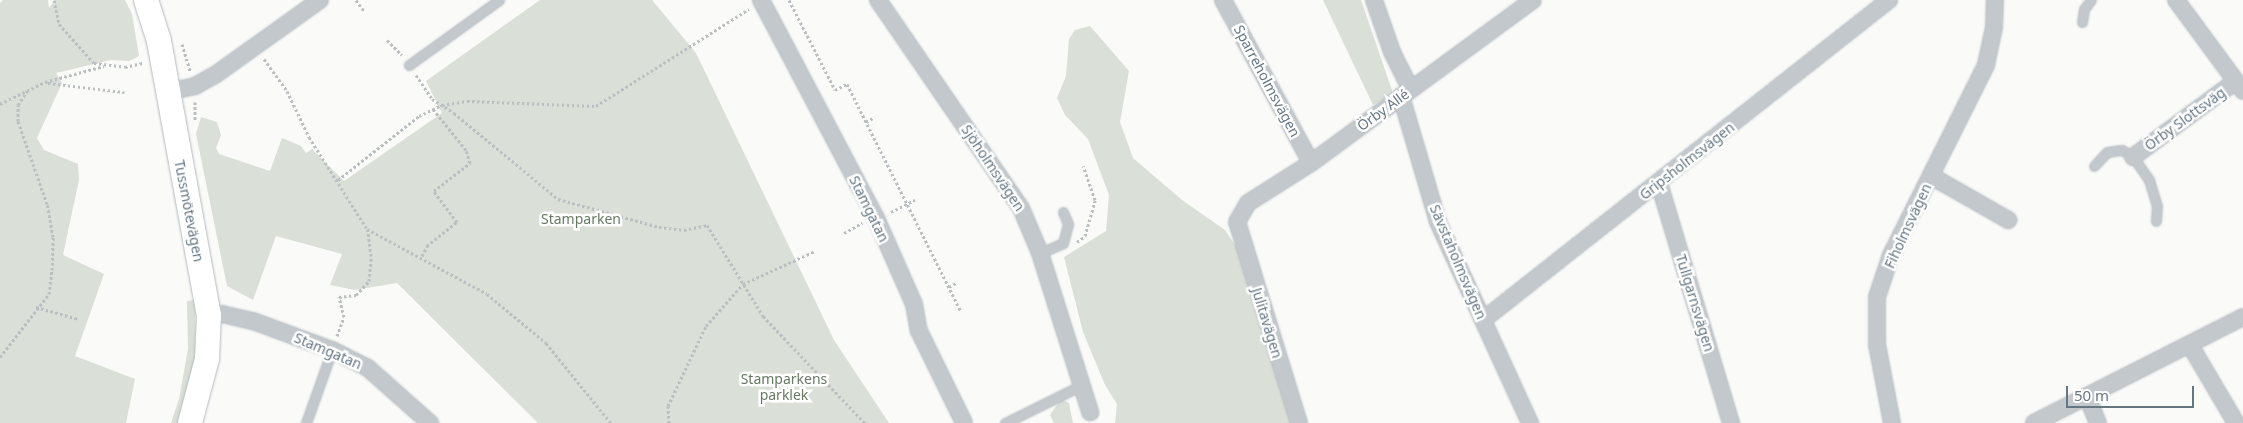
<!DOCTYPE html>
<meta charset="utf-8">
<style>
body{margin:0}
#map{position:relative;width:2243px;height:423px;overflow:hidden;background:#fafaf8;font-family:"Noto Sans",sans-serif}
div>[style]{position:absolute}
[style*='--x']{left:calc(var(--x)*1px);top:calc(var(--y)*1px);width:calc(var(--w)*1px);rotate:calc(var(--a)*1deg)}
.green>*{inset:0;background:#dadfd7}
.path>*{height:3px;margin-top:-1.5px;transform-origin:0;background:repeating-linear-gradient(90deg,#bbbfc2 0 2.5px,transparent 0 5px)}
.roads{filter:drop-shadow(0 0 1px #b3babf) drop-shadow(0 0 1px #b3babf)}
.lane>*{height:9px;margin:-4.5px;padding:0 4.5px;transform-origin:4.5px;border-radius:4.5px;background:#c3c8cc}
.street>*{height:16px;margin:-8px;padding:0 8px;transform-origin:8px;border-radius:8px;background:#c3c8cc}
.secondary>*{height:24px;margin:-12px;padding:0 12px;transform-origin:12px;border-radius:12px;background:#fff}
span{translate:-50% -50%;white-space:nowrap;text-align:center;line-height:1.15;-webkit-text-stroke:5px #fff;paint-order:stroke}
.street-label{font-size:14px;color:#657683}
.park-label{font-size:14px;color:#687a64}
.scale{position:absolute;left:2066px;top:386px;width:128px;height:22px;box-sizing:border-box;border:2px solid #657683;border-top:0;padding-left:6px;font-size:15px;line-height:18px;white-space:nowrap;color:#657683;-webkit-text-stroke:4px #fff;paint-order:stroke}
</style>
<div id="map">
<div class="green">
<div style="clip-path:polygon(3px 0,48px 0,49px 8px,55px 0,125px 0,132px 14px,139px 56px,129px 61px,111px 60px,56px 73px,62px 83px,37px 138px,44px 150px,78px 164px,79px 180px,63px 255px,104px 274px,75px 356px,135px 379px,126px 423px,0 423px,0 3px)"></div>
<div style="clip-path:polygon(540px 0,652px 0,696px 53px,834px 340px,889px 423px,538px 423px,397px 283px,355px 290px,330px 285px,342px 254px,276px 236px,253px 300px,227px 286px,196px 134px,201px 117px,217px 122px,221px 135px,216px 148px,219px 154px,270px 171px,282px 138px,301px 146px,306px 153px,312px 149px,344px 181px,442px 113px,426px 81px)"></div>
<div style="clip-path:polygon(1323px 0,1361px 0,1393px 93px,1373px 105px)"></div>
<div style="clip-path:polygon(1090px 26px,1129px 71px,1120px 122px,1133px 158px,1182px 200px,1225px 230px,1237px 248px,1291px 423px,1115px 423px,1117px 404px,1105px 385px,1083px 332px,1064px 257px,1106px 231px,1109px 195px,1088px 139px,1065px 115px,1057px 98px,1066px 76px,1069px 39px,1075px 30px)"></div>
<div style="clip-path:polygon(195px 300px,196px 361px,180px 423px,171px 423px,179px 399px,188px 349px,187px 301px)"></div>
<div style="clip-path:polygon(1061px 399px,1069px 403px,1073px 423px,1054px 423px,1050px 415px)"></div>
</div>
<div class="path">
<div style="--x:54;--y:0;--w:25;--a:78"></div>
<div style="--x:59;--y:24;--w:52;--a:48.1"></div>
<div style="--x:94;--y:63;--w:31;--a:7"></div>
<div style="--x:125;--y:67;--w:18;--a:-13"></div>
<div style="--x:356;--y:0;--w:14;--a:54"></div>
<div style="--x:789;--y:0;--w:101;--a:62.9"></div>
<div style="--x:835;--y:90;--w:13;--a:-27"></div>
<div style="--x:847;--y:84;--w:253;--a:63.4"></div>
<div style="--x:387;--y:40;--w:21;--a:45"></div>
<div style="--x:182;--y:44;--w:28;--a:73"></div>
<div style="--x:264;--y:59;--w:39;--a:54"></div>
<div style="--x:287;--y:91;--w:51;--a:64.4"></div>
<div style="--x:309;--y:137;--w:109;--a:57.8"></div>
<div style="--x:367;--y:229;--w:136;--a:28.4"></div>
<div style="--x:487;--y:294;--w:77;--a:39.7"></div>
<div style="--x:546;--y:343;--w:103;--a:50.9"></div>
<div style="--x:416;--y:75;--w:29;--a:56"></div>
<div style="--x:432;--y:99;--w:26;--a:32"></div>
<div style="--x:454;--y:113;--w:135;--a:39.6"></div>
<div style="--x:558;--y:199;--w:105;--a:15.5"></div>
<div style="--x:659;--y:227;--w:25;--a:7"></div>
<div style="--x:684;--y:230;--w:24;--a:-12"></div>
<div style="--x:707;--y:225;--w:107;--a:58.4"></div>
<div style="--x:763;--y:316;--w:148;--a:46.4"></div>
<div style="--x:48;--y:83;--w:77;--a:6.8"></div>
<div style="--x:195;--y:102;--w:19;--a:90"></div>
<div style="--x:0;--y:104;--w:50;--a:-26.1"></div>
<div style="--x:45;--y:82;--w:61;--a:-15.2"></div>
<div style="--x:866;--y:122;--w:10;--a:-29"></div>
<div style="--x:338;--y:180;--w:103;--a:-38.3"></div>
<div style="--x:419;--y:116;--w:25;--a:-26"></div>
<div style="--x:442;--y:105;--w:25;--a:-9"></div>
<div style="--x:467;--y:101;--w:129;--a:2.2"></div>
<div style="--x:596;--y:106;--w:181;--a:-32.4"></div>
<div style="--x:891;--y:212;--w:27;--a:-27"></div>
<div style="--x:844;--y:233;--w:21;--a:-29"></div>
<div style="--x:1077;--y:242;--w:10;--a:-37"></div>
<div style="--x:1085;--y:236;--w:37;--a:-74"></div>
<div style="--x:1095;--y:200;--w:36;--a:-109"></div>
<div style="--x:422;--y:256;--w:11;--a:-63"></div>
<div style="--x:427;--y:246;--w:38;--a:-39"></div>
<div style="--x:457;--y:222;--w:39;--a:-127"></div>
<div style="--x:434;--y:191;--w:46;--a:-37.9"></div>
<div style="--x:470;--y:163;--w:14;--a:-107"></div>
<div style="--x:466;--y:150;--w:53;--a:-128.8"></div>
<div style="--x:949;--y:287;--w:8;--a:-30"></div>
<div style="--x:36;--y:307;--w:44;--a:15.9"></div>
<div style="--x:337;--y:336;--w:20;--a:-70"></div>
<div style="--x:344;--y:317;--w:21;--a:-104"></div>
<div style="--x:339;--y:297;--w:17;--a:-7"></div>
<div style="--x:356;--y:295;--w:19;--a:-47"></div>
<div style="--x:369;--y:281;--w:25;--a:-85"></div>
<div style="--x:371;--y:256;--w:26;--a:-97"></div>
<div style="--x:0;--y:357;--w:80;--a:-52.1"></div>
<div style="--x:49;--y:294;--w:24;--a:-83"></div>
<div style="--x:52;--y:270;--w:33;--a:-88"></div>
<div style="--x:53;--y:237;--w:34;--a:-100"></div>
<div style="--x:47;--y:204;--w:88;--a:-109.3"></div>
<div style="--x:18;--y:121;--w:16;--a:-90"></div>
<div style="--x:18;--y:105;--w:17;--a:-57"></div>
<div style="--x:669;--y:423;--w:17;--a:-93"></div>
<div style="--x:668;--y:406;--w:89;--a:-64.6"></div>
<div style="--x:706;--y:326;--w:56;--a:-48.6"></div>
<div style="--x:743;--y:284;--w:79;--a:-24.6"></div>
</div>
<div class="roads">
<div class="lane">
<div style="--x:2082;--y:22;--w:13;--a:-81"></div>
<div style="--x:2084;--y:9;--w:11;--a:-52"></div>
<div style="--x:409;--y:65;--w:111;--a:-35.8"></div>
<div style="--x:2094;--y:166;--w:19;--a:-47"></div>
<div style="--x:2107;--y:152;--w:15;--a:-8"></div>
<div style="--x:2122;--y:150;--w:13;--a:32"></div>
<div style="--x:2133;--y:157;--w:28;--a:55"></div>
<div style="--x:2149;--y:180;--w:27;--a:73"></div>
<div style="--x:2157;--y:206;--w:15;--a:94"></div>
<div style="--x:1040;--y:253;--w:25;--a:-23"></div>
<div style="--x:1063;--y:243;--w:20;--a:-75"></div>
<div style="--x:1068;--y:224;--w:13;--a:-113"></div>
<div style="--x:306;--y:423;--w:77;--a:-70.4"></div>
<div style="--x:1005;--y:423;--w:86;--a:-26.3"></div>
</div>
<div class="street">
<div style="--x:761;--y:0;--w:246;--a:62.2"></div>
<div style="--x:876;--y:218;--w:94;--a:66.2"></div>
<div style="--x:914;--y:304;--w:27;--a:80"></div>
<div style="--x:919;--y:331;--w:102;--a:63.9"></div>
<div style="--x:878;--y:0;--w:252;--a:55.5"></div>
<div style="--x:1021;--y:208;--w:49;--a:67.1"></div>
<div style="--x:1040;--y:253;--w:167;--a:72.5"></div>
<div style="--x:1223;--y:0;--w:185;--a:61.6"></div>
<div style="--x:1374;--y:0;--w:55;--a:70.9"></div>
<div style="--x:1392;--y:52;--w:42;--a:63.4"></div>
<div style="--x:2176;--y:0;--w:113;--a:53.6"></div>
<div style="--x:167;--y:92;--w:29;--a:-12"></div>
<div style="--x:195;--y:86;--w:23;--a:-29"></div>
<div style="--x:215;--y:75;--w:129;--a:-35.5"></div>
<div style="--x:1401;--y:96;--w:131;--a:73.6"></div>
<div style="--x:1438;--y:222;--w:221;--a:65.4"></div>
<div style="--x:2133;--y:157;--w:128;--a:-36.4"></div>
<div style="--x:1931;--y:176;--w:89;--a:29.7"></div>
<div style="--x:1659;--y:183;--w:251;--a:73.3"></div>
<div style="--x:209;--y:315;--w:13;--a:-4"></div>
<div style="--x:222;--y:314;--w:32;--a:13"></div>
<div style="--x:253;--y:321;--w:84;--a:20.2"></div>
<div style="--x:332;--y:350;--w:40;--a:26.6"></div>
<div style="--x:368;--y:368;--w:83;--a:41.6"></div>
<div style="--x:1483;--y:320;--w:517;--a:-38.24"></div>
<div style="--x:2190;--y:345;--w:91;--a:59.5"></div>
<div style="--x:2087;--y:396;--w:29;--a:68"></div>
<div style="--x:1299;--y:423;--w:210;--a:-107.1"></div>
<div style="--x:1237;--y:222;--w:22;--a:-60"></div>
<div style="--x:1248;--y:203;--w:75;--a:-32.4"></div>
<div style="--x:1311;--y:163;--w:275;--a:-36.3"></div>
<div style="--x:1892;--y:423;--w:80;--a:-100.8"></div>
<div style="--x:1877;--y:344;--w:47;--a:-90"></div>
<div style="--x:1877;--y:297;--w:44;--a:-71.6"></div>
<div style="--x:1891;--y:255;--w:212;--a:-63.4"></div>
<div style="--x:1986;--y:65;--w:40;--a:-78"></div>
<div style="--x:1994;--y:26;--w:26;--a:-88"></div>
<div style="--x:2034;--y:423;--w:234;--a:-26.9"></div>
</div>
<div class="secondary">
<div style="--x:146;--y:0;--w:43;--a:72.4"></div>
<div style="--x:159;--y:41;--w:279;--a:79.7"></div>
<div style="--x:209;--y:315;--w:44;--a:92.6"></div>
<div style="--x:207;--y:359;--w:66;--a:104.9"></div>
</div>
</div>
<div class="street-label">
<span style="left:1267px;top:81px;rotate:62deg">Sparreholmsvägen</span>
<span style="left:1383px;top:110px;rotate:-36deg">Örby Allé</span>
<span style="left:2185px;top:119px;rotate:-36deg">Örby Slottsväg</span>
<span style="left:1687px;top:161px;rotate:-38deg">Gripsholmsvägen</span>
<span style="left:993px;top:168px;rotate:56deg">Sjöholmsvägen</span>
<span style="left:869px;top:209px;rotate:64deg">Stamgatan</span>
<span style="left:189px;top:211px;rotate:79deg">Tussmötevägen</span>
<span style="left:1908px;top:226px;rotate:-65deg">Fiholmsvägen</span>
<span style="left:1458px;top:262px;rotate:67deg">Sävstaholmsvägen</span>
<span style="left:1695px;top:303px;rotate:73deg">Tullgarnsvägen</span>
<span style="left:1267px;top:323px;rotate:73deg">Julitavägen</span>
<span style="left:328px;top:351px;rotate:23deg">Stamgatan</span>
</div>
<div class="park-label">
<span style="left:581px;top:219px">Stamparken</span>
<span style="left:784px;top:387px">Stamparkens<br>parklek</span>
</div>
<div class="scale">50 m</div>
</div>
